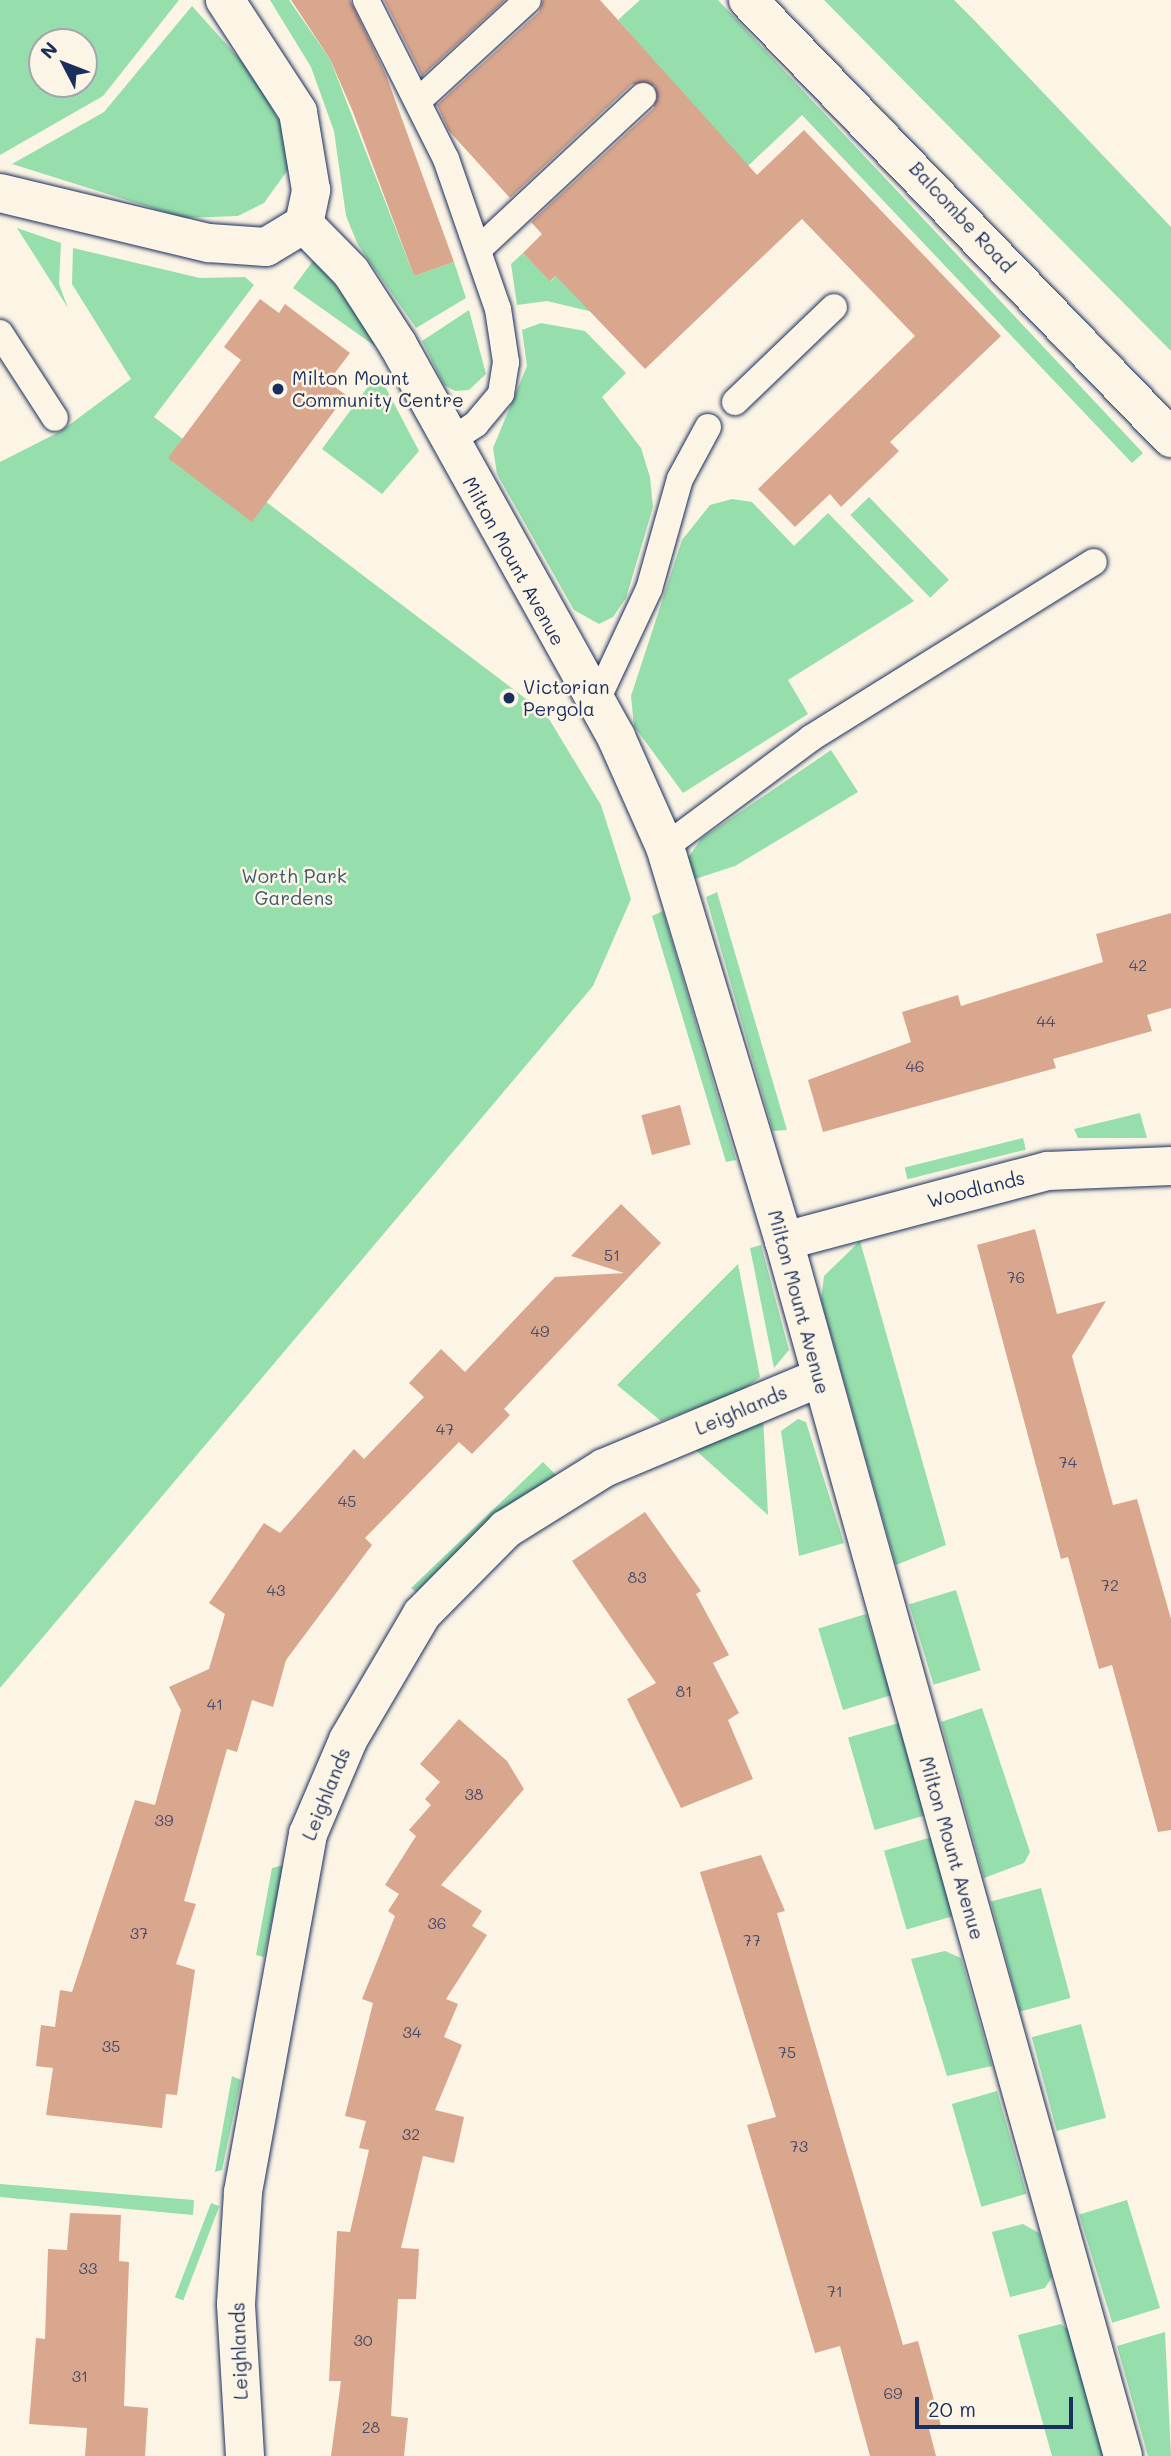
<!DOCTYPE html>
<style>
body{margin:0}
#map{position:relative;width:1171px;height:2456px;overflow:hidden;background:#fcf5e5;font-family:Mali,sans-serif}
div>[style]{position:absolute}
[style*='--x']{left:calc(var(--x)*1px);top:calc(var(--y)*1px);width:calc(var(--w)*1px);rotate:calc(var(--a)*1deg)}
.green>*{inset:0;background:#96deac;transform-origin:0 0}
.building>*{inset:0;background:#d9a68e;transform-origin:0 0}
.roads{filter:drop-shadow(0 0 2px #1b2f5e) drop-shadow(0 0 2px #1b2f5e)}
.service>*{height:26px;margin:-13px;padding:0 13px;transform-origin:13px;border-radius:13px;background:#fcf5e5}
.minor>*{height:38px;margin:-19px;padding:0 19px;transform-origin:19px;border-radius:19px;background:#fcf5e5}
.secondary>*{height:38px;margin:-19px;padding:0 19px;transform-origin:19px;border-radius:19px;background:#fcf5e5}
.dots>*{width:19px;height:19px;translate:-50% -50%;box-sizing:border-box;border:4px solid #fcf5e5;border-radius:50%}
span{translate:-50% -50%;white-space:nowrap;text-align:center;line-height:1.15;-webkit-text-stroke:5px #fcf5e5;paint-order:stroke}
.number-label{font-size:16px;color:#4a4d6a}
.number-label span{-webkit-text-stroke-width:0}
.street-label{font-size:19px;color:#1b2f5e}
.poi-label{font-size:19px;color:#1b2f5e}
.left{translate:0 -50%;text-align:left}
.park-label{font-size:19px;color:#3a5b72}
.north{position:absolute;left:28px;top:28px;width:70px;height:70px;box-sizing:border-box;background:#fcf5e5;border:2px solid #a2a6af;border-radius:50%;rotate:312deg;font-size:19px;font-weight:700;line-height:28px;text-align:center;color:#1b2f5e}
.north::after{content:'';display:block;margin:auto;width:24px;height:32px;background:#1b2f5e;clip-path:polygon(50% 0,100% 100%,50% 72%,0 100%)}
.scale{position:absolute;left:915px;top:2397px;width:158px;height:32px;box-sizing:border-box;border:4px solid #1b2f5e;border-top:0;padding-left:9px;font-size:21px;line-height:24px;white-space:nowrap;color:#1b2f5e;-webkit-text-stroke:5px #fcf5e5;paint-order:stroke}
</style>
<div id="map">
<div class="green">
<div style="clip-path:polygon(evenodd,0 0,179px 0,103px 96px,0 155px,0 0,84px 42px,84px 84px,42px 84px,42px 42px,84px 42px)"></div>
<div style="clip-path:polygon(270px 0,289px 0,330px 59px,414px 276px,454px 262px,466px 298px,416px 328px,358px 245px,346px 216px,334px 131px,311px 67px)"></div>
<div style="clip-path:polygon(640px 0,718px 0,1143px 453px,1132px 463px,802px 115px,593px 312px,547px 301px,517px 305px,511px 264px,523px 253px,551px 281px,712px 128px,618px 20px)"></div>
<div style="clip-path:polygon(824px 0,954px 0,975px 21px,1171px 227px,1171px 351px)"></div>
<div style="clip-path:polygon(192px 6px,254px 75px,289px 139px,292px 164px,264px 203px,238px 216px,184px 218px,12px 164px,104px 112px)"></div>
<div style="clip-path:polygon(17px 228px,61px 243px,59px 284px,68px 308px)"></div>
<div style="clip-path:polygon(73px 248px,200px 278px,245px 277px,254px 285px,154px 417px,546px 714px,601px 805px,631px 899px,593px 986px,0 1688px,0 462px,61px 431px,131px 379px,72px 284px)"></div>
<div style="clip-path:polygon(315px 258px,378px 342px,375px 346px,293px 288px)"></div>
<div style="clip-path:polygon(469px 310px,486px 374px,469px 390px,455px 391px,444px 385px,422px 341px)"></div>
<div style="clip-path:polygon(541px 323px,585px 331px,626px 373px,602px 397px,641px 448px,650px 477px,653px 507px,626px 598px,613px 617px,599px 624px,574px 610px,497px 474px,493px 448px,527px 366px,522px 330px)"></div>
<div style="clip-path:polygon(378px 373px,419px 451px,382px 494px,322px 449px)"></div>
<div style="left:869px;top:497px;width:115px;height:26px;rotate:46deg"></div>
<div style="clip-path:polygon(732px 499px,752px 502px,794px 546px,828px 513px,914px 601px,788px 680px,808px 714px,683px 793px,634px 726px,631px 696px,682px 540px,710px 505px)"></div>
<div style="clip-path:polygon(831px 750px,858px 792px,735px 866px,686px 882px,683px 865px,701px 839px)"></div>
<div style="clip-path:polygon(717px 892px,787px 1130px,773px 1131px,706px 897px)"></div>
<div style="clip-path:polygon(663px 911px,736px 1160px,726px 1162px,652px 916px)"></div>
<div style="clip-path:polygon(1140px 1113px,1147px 1138px,1078px 1138px,1074px 1129px)"></div>
<div style="left:1023px;top:1138px;width:12px;height:122px;rotate:76deg"></div>
<div style="clip-path:polygon(860px 1241px,946px 1545px,896px 1565px,821px 1300px,824px 1276px)"></div>
<div style="clip-path:polygon(761px 1245px,789px 1350px,774px 1368px,750px 1248px)"></div>
<div style="clip-path:polygon(738px 1264px,760px 1377px,740px 1392px,661px 1421px,617px 1385px)"></div>
<div style="clip-path:polygon(763px 1415px,768px 1515px,692px 1447px)"></div>
<div style="clip-path:polygon(798px 1419px,806px 1422px,844px 1543px,799px 1556px,781px 1431px)"></div>
<div style="clip-path:polygon(543px 1462px,557px 1476px,477px 1532px,416px 1592px,411px 1588px)"></div>
<div style="left:956px;top:1590px;width:84px;height:49px;rotate:73deg"></div>
<div style="left:866px;top:1614px;width:85px;height:50px;rotate:73deg"></div>
<div style="clip-path:polygon(982px 1708px,1030px 1852px,1024px 1863px,984px 1878px,941px 1722px)"></div>
<div style="left:899px;top:1723px;width:96px;height:53px;rotate:74deg"></div>
<div style="left:932px;top:1837px;width:82px;height:50px;rotate:74deg"></div>
<div style="clip-path:polygon(284px 1865px,264px 1957px,256px 1955px,272px 1868px)"></div>
<div style="left:1041px;top:1888px;width:114px;height:52px;rotate:75deg"></div>
<div style="clip-path:polygon(945px 1951px,961px 1958px,992px 2066px,947px 2076px,911px 1959px)"></div>
<div style="left:1081px;top:2024px;width:97px;height:51px;rotate:75deg"></div>
<div style="clip-path:polygon(232px 2076px,241px 2080px,222px 2170px,215px 2172px)"></div>
<div style="left:997px;top:2091px;width:107px;height:47px;rotate:74deg"></div>
<div style="clip-path:polygon(0 2184px,194px 2200px,193px 2215px,0 2197px)"></div>
<div style="left:1127px;top:2200px;width:113px;height:50px;rotate:73deg"></div>
<div style="left:211px;top:2203px;width:9px;height:101px;rotate:21deg"></div>
<div style="clip-path:polygon(1023px 2224px,1039px 2233px,1052px 2277px,1045px 2288px,1010px 2297px,992px 2232px)"></div>
<div style="clip-path:polygon(1061px 2324px,1070px 2331px,1104px 2456px,1052px 2456px,1018px 2335px)"></div>
<div style="clip-path:polygon(1165px 2332px,1171px 2456px,1148px 2456px,1117px 2346px)"></div>
</div>
<div class="building">
<div style="clip-path:polygon(291px 0,350px 0,386px 75px,454px 262px,414px 276px,353px 112px,330px 59px)"></div>
<div style="clip-path:polygon(384px 0,505px 0,422px 76px)"></div>
<div style="clip-path:polygon(543px 0,600px 0,757px 175px,804px 130px,1001px 336px,890px 442px,899px 451px,841px 507px,830px 494px,795px 527px,758px 489px,915px 336px,802px 219px,645px 369px,556px 276px,550px 281px,523px 253px,542px 234px,531px 222px,654px 108px,655px 86px,632px 84px,510px 198px,449px 131px,437px 105px,539px 12px)"></div>
<div style="clip-path:polygon(260px 299px,279px 313px,285px 304px,350px 353px,328px 382px,346px 395px,252px 522px,168px 458px,241px 360px,224px 347px)"></div>
<div style="clip-path:polygon(1171px 913px,1171px 1008px,1147px 1015px,1152px 1031px,1053px 1059px,1056px 1068px,823px 1132px,808px 1080px,911px 1042px,902px 1012px,958px 995px,961px 1006px,1103px 962px,1096px 934px)"></div>
<div style="left:680px;top:1105px;width:41px;height:40px;rotate:75deg"></div>
<div style="clip-path:polygon(621px 1204px,661px 1243px,504px 1409px,510px 1415px,472px 1454px,459px 1442px,365px 1538px,372px 1545px,286px 1660px,273px 1707px,252px 1700px,237px 1752px,227px 1749px,184px 1901px,196px 1904px,176px 1964px,195px 1970px,177px 2095px,166px 2094px,162px 2128px,46px 2115px,53px 2068px,36px 2066px,41px 2025px,55px 2027px,60px 1990px,72px 1992px,135px 1800px,155px 1805px,181px 1710px,169px 1687px,209px 1669px,225px 1614px,209px 1603px,264px 1523px,280px 1533px,354px 1449px,364px 1459px,424px 1397px,409px 1383px,441px 1349px,465px 1372px,555px 1277px,624px 1273px,571px 1256px)"></div>
<div style="clip-path:polygon(1035px 1229px,1057px 1314px,1106px 1301px,1072px 1356px,1113px 1505px,1137px 1499px,1171px 1619px,1171px 1830px,1158px 1832px,1112px 1665px,1099px 1669px,1068px 1557px,1061px 1559px,977px 1245px)"></div>
<div style="clip-path:polygon(645px 1512px,701px 1591px,696px 1594px,729px 1655px,713px 1663px,739px 1713px,728px 1720px,753px 1779px,681px 1808px,627px 1699px,656px 1683px,572px 1561px)"></div>
<div style="clip-path:polygon(459px 1719px,507px 1761px,524px 1789px,441px 1885px,482px 1911px,472px 1926px,487px 1935px,446px 1999px,458px 2004px,444px 2037px,462px 2045px,435px 2110px,464px 2117px,454px 2163px,423px 2156px,401px 2248px,419px 2249px,416px 2299px,398px 2299px,391px 2416px,408px 2418px,404px 2456px,331px 2456px,341px 2381px,329px 2381px,337px 2231px,350px 2232px,369px 2150px,359px 2148px,366px 2121px,345px 2116px,373px 2003px,362px 1999px,395px 1916px,388px 1911px,399px 1894px,385px 1885px,416px 1836px,409px 1830px,431px 1805px,425px 1799px,440px 1782px,420px 1764px)"></div>
<div style="clip-path:polygon(761px 1855px,785px 1911px,777px 1913px,903px 2345px,918px 2341px,941px 2426px,929px 2429px,936px 2456px,870px 2456px,840px 2346px,815px 2353px,747px 2125px,776px 2117px,700px 1872px)"></div>
<div style="clip-path:polygon(70px 2213px,121px 2215px,119px 2261px,129px 2262px,124px 2406px,148px 2408px,145px 2456px,85px 2456px,87px 2428px,29px 2424px,36px 2338px,45px 2339px,48px 2249px,67px 2250px)"></div>
</div>
<div class="roads">
<div class="service">
<div style="--x:366;--y:0;--w:178;--a:63.3"></div>
<div style="--x:446;--y:159;--w:159;--a:70.9"></div>
<div style="--x:498;--y:309;--w:54;--a:81.4"></div>
<div style="--x:506;--y:362;--w:32;--a:99"></div>
<div style="--x:501;--y:394;--w:39;--a:130"></div>
<div style="--x:476;--y:424;--w:35;--a:147"></div>
<div style="--x:418;--y:101;--w:149;--a:-42.6"></div>
<div style="--x:480;--y:248;--w:223;--a:-43"></div>
<div style="--x:0;--y:333;--w:101;--a:57.1"></div>
<div style="--x:735;--y:402;--w:137;--a:-43.8"></div>
<div style="--x:596;--y:702;--w:125;--a:-64.9"></div>
<div style="--x:649;--y:589;--w:114;--a:-74.3"></div>
<div style="--x:680;--y:479;--w:59;--a:-61.7"></div>
<div style="--x:665;--y:847;--w:182;--a:-36.7"></div>
<div style="--x:811;--y:738;--w:333;--a:-31.9"></div>
</div>
<div class="minor">
<div style="--x:0;--y:193;--w:215;--a:13.5"></div>
<div style="--x:209;--y:243;--w:57;--a:4"></div>
<div style="--x:266;--y:247;--w:44;--a:-31.2"></div>
<div style="--x:304;--y:224;--w:35;--a:-78"></div>
<div style="--x:311;--y:190;--w:79;--a:-99.5"></div>
<div style="--x:298;--y:112;--w:134;--a:-123.1"></div>
<div style="--x:304;--y:224;--w:67;--a:45.6"></div>
<div style="--x:351;--y:272;--w:87;--a:57.2"></div>
<div style="--x:398;--y:345;--w:449;--a:60.9"></div>
<div style="--x:616;--y:737;--w:120;--a:66"></div>
<div style="--x:665;--y:847;--w:412;--a:73.2"></div>
<div style="--x:784;--y:1241;--w:1261;--a:74.41"></div>
<div style="--x:784;--y:1241;--w:273;--a:-14.9"></div>
<div style="--x:1048;--y:1171;--w:123;--a:-2.3"></div>
<div style="--x:245;--y:2456;--w:152;--a:-93.4"></div>
<div style="--x:236;--y:2304;--w:112;--a:-86.4"></div>
<div style="--x:243;--y:2192;--w:364;--a:-79.7"></div>
<div style="--x:308;--y:1834;--w:102;--a:-66.9"></div>
<div style="--x:348;--y:1740;--w:146;--a:-59.6"></div>
<div style="--x:422;--y:1614;--w:120;--a:-45.3"></div>
<div style="--x:506;--y:1529;--w:115;--a:-31.9"></div>
<div style="--x:604;--y:1468;--w:233;--a:-22.7"></div>
</div>
<div class="secondary">
<div style="--x:748;--y:0;--w:609;--a:46"></div>
</div>
</div>
<div class="dots">
<div style="left:278px;top:389px;background:#1b2f5e"></div>
<div style="left:509px;top:698px;background:#1b2f5e"></div>
</div>
<div class="number-label">
<span style="left:1138px;top:965px">42</span>
<span style="left:1046px;top:1021px">44</span>
<span style="left:915px;top:1066px">46</span>
<span style="left:612px;top:1255px">51</span>
<span style="left:1016px;top:1277px">76</span>
<span style="left:540px;top:1331px">49</span>
<span style="left:445px;top:1429px">47</span>
<span style="left:1068px;top:1462px">74</span>
<span style="left:347px;top:1501px">45</span>
<span style="left:637px;top:1577px">83</span>
<span style="left:1110px;top:1585px">72</span>
<span style="left:276px;top:1590px">43</span>
<span style="left:684px;top:1691px">81</span>
<span style="left:215px;top:1704px">41</span>
<span style="left:474px;top:1794px">38</span>
<span style="left:164px;top:1820px">39</span>
<span style="left:437px;top:1923px">36</span>
<span style="left:139px;top:1933px">37</span>
<span style="left:752px;top:1940px">77</span>
<span style="left:412px;top:2032px">34</span>
<span style="left:111px;top:2046px">35</span>
<span style="left:787px;top:2052px">75</span>
<span style="left:411px;top:2134px">32</span>
<span style="left:799px;top:2146px">73</span>
<span style="left:88px;top:2268px">33</span>
<span style="left:835px;top:2291px">71</span>
<span style="left:363px;top:2340px">30</span>
<span style="left:80px;top:2376px">31</span>
<span style="left:893px;top:2393px">69</span>
<span style="left:371px;top:2427px">28</span>
</div>
<div class="street-label">
<span style="left:962px;top:217px;rotate:47deg">Balcombe Road</span>
<span style="left:514px;top:561px;rotate:61deg">Milton Mount Avenue</span>
<span style="left:976px;top:1189px;rotate:-14deg">Woodlands</span>
<span style="left:799px;top:1302px;rotate:75deg">Milton Mount Avenue</span>
<span style="left:741px;top:1410px;rotate:-23deg">Leighlands</span>
<span style="left:326px;top:1794px;rotate:-68deg">Leighlands</span>
<span style="left:952px;top:1848px;rotate:74deg">Milton Mount Avenue</span>
<span style="left:239px;top:2351px;rotate:-92deg">Leighlands</span>
</div>
<div class="poi-label">
<span class="left" style="left:292px;top:389px">Milton Mount<br>Community Centre</span>
<span class="left" style="left:523px;top:698px">Victorian<br>Pergola</span>
</div>
<div class="park-label">
<span style="left:294px;top:887px">Worth Park<br>Gardens</span>
</div>
<div class="north">N</div>
<div class="scale">20 m</div>
</div>
